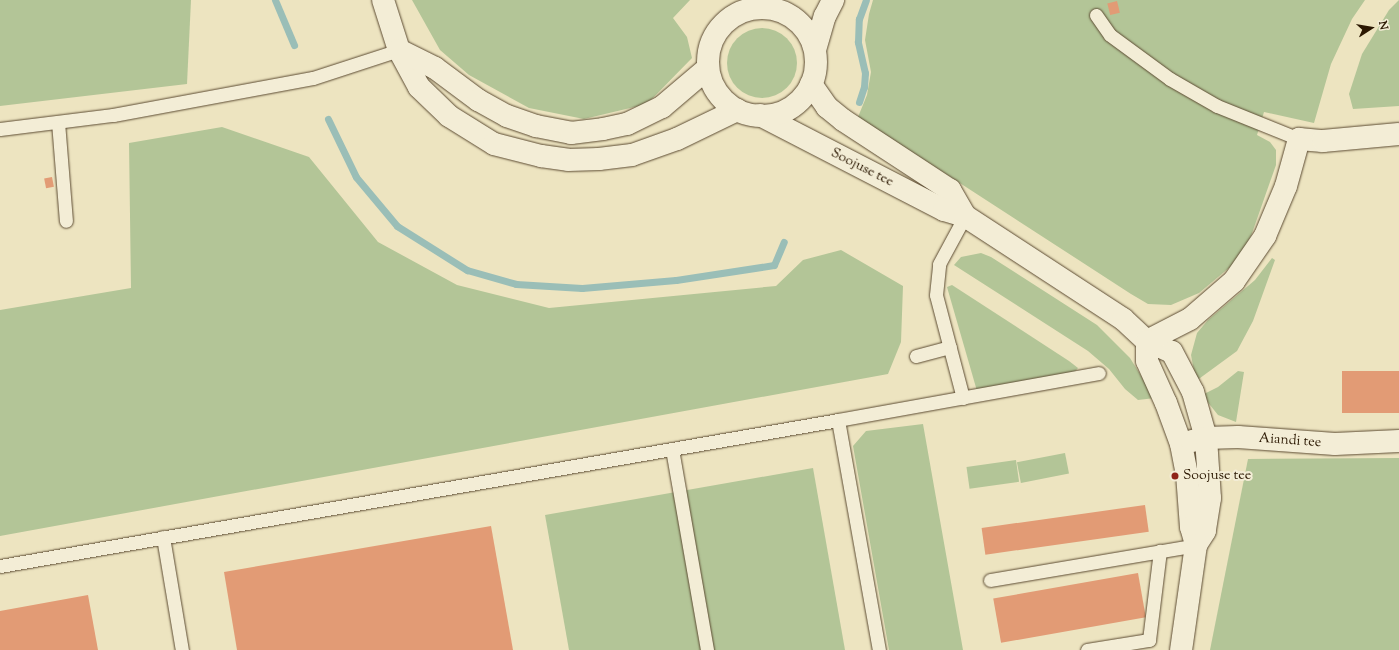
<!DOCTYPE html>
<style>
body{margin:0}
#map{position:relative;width:1399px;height:650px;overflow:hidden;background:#ede4c0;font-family:"Sorts Mill Goudy",serif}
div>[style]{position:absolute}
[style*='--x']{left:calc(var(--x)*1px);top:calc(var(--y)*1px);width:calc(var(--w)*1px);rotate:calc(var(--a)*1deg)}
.green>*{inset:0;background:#b3c597;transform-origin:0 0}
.round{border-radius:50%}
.stream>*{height:7px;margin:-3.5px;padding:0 3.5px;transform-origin:3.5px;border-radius:3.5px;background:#9abeb7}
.building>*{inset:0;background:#e29b75;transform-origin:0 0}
.roads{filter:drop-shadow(0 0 1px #5c4b32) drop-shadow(0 0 1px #5c4b32)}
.lane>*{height:13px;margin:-6.5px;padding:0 6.5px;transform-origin:6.5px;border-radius:6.5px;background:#f3edd6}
.street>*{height:22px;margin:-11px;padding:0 11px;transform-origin:11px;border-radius:11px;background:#f3edd6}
.secondary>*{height:22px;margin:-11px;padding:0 11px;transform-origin:11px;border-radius:11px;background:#f3edd6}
.secondary>.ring{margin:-11px;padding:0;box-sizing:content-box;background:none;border:22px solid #f3edd6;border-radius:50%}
.dots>*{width:11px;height:11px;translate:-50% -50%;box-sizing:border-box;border:2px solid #f3edd6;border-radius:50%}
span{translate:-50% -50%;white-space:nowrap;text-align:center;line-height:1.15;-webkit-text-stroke:4px #f3edd6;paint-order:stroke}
.street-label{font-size:14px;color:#2b1802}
.poi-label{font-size:14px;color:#2b1802}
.left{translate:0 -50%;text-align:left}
.north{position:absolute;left:1351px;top:8px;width:40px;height:40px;-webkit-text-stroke:3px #f3edd6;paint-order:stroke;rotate:78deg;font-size:11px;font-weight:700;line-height:16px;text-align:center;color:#2b1802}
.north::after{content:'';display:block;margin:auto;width:14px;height:18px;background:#2b1802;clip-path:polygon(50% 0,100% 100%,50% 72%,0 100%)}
</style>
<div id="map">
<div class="green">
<div style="clip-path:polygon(0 0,191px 0,187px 84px,0 106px)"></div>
<div style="clip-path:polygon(412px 0,690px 0,673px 18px,687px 37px,692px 58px,647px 104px,584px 119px,529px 108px,469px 75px,440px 50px)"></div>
<div style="clip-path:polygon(873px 0,1365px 0,1352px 19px,1331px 64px,1314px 123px,1264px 112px,1257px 135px,1270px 142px,1276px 150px,1276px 165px,1251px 236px,1236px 262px,1199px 293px,1171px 305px,1148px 304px,1131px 294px,858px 117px,867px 95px,871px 72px,865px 40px,869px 14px)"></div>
<div style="clip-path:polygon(1399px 0,1399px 106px,1353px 109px,1349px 94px,1362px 54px,1389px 10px)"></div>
<div class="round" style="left:727px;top:28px;width:70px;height:70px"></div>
<div style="clip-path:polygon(222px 127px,309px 157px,378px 242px,457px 285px,549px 308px,776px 286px,803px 260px,841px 250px,903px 286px,901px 342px,888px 374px,0 536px,0 310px,131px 288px,129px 143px)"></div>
<div style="clip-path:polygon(981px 253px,991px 257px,1097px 325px,1130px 358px,1155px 398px,1138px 400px,1125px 389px,1109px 369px,1088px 351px,954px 265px,961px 257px)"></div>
<div style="clip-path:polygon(1272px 258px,1275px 260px,1253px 321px,1237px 351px,1196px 381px,1191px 355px,1197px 333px,1208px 320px,1255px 280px)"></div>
<div style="clip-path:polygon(952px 285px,1069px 361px,1078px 368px,1073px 374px,977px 391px,947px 287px)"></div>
<div style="clip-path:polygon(1238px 371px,1244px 372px,1236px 422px,1218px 415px,1202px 395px,1218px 387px)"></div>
<div style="clip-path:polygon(923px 424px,938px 509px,963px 650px,889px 650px,853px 446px,866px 431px)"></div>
<div style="left:1065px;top:453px;width:21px;height:49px;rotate:79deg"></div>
<div style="clip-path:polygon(1399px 458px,1399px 650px,1210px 650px,1248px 459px)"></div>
<div style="left:1016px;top:460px;width:22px;height:50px;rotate:82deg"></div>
<div style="clip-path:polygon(813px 468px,845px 650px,569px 650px,545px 515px)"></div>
</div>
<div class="stream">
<div style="--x:275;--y:0;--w:49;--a:67.1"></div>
<div style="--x:859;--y:102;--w:16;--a:-72"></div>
<div style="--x:864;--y:87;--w:14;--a:-86"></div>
<div style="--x:865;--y:73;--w:32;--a:-103"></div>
<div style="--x:858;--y:42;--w:23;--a:-88"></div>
<div style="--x:859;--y:19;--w:20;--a:-70"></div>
<div style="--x:328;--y:119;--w:64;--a:64.2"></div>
<div style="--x:356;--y:177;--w:64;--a:50.1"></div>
<div style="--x:397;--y:226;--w:83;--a:32.2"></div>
<div style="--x:467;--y:270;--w:51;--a:15.9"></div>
<div style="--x:516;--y:284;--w:66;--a:3.5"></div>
<div style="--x:582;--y:288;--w:94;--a:-4.9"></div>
<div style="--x:676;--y:280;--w:99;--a:-8.7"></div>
<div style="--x:774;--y:265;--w:25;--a:-67"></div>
</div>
<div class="building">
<div style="left:1117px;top:1px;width:12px;height:10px;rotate:76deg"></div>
<div style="left:52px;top:177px;width:10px;height:8px;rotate:79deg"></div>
<div style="left:1399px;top:371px;width:42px;height:57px;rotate:90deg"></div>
<div style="left:1145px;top:505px;width:27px;height:165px;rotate:82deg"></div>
<div style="clip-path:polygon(491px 526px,513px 650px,237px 650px,224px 572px)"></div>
<div style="left:1138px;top:573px;width:45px;height:147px;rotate:80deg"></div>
<div style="clip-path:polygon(88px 595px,98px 650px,0 650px,0 611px)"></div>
</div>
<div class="roads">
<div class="lane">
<div style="--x:1096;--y:15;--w:24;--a:55"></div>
<div style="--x:1110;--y:35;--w:74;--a:36.3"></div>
<div style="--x:1170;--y:79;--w:54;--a:29.9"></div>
<div style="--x:1217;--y:106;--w:88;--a:21.9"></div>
<div style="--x:58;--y:122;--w:99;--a:85.4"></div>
<div style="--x:0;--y:129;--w:114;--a:-7.1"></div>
<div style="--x:113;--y:115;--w:203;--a:-10.5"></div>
<div style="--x:313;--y:78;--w:90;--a:-18"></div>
<div style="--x:916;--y:356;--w:35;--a:-15"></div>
<div style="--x:963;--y:398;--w:106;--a:-104.7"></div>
<div style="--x:936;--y:295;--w:31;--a:-84"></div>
<div style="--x:939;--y:264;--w:55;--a:-61.6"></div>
<div style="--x:838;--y:420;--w:234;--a:79.9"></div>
<div style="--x:672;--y:449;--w:204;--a:80.1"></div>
<div style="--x:163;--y:537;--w:115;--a:80.5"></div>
<div style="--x:0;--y:566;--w:851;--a:-9.88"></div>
<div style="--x:838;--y:420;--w:265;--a:-10.2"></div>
<div style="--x:990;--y:580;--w:209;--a:-9.6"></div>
<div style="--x:1087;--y:650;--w:63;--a:-9.2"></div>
<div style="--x:1149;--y:640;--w:90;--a:-83"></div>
</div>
<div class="street">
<div style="--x:811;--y:84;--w:28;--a:55"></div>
<div style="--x:827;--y:107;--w:21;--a:39"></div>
<div style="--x:843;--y:120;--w:128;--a:33.2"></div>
<div style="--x:950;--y:190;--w:30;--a:60"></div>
<div style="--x:760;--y:115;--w:207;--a:27.3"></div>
<div style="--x:944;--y:210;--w:22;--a:16"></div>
<div style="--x:965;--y:216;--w:189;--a:33.1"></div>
<div style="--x:1123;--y:319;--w:33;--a:43"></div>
<div style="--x:1147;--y:341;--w:27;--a:24"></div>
<div style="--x:1172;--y:352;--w:45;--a:62.3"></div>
<div style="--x:1193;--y:392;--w:48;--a:74.2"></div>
<div style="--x:1206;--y:438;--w:60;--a:86.2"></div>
<div style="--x:1210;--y:498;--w:33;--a:99"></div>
<div style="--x:1205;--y:531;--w:17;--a:123"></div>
<div style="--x:1147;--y:341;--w:48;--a:-27.1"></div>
<div style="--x:1190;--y:319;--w:58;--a:-40.8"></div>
<div style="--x:1234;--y:281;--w:55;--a:-55.4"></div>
<div style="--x:1265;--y:236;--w:54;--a:-67.2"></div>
<div style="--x:1286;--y:186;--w:49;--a:-74.5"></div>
<div style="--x:1299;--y:139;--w:24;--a:5"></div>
<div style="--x:1323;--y:141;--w:76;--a:-5.3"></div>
<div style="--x:1147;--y:341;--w:20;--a:90"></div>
<div style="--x:1147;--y:361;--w:46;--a:65.7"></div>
<div style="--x:1166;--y:403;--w:44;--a:69.9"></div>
<div style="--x:1181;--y:444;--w:31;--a:79"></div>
<div style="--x:1187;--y:474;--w:53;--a:85.7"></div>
<div style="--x:1191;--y:527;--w:19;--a:74"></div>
<div style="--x:1196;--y:545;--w:106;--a:98.1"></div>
<div style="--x:1192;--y:441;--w:14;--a:-12"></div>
<div style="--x:1206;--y:438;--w:32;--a:-2"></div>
<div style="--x:1238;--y:437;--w:97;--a:4.1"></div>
<div style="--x:1335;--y:444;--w:64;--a:-2.7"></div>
</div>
<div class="secondary">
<div style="--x:383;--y:0;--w:52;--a:72.3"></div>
<div style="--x:399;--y:50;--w:42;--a:61.6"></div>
<div style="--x:419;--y:87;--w:42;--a:44"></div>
<div style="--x:449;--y:116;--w:53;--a:31.9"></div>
<div style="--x:494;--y:144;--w:49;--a:14.3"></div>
<div style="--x:541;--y:156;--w:27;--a:8"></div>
<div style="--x:568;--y:160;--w:31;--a:-2"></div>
<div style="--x:599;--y:159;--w:33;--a:-7"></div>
<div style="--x:632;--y:155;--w:48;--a:-19.6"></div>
<div style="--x:677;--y:139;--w:67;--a:-25.8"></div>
<div class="ring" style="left:708px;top:8px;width:86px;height:86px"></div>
<div style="--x:399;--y:50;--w:40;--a:26.6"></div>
<div style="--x:435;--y:68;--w:54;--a:36.7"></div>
<div style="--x:478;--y:100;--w:33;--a:29"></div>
<div style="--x:507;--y:116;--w:31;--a:19"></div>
<div style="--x:536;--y:126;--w:36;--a:11"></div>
<div style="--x:571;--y:133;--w:32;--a:-7"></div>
<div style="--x:603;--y:129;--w:25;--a:-12"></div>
<div style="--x:627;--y:124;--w:39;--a:-26"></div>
<div style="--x:662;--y:107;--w:60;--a:-40.3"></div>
<div style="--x:815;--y:50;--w:35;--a:-74"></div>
<div style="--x:825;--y:16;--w:18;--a:-63"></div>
</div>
</div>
<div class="dots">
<div style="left:1175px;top:476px;background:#8f2418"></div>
</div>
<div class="street-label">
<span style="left:862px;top:168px;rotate:27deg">Soojuse tee</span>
<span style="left:1290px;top:441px;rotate:4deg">Aiandi tee</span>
</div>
<div class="poi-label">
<span class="left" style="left:1183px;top:476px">Soojuse tee</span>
</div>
<div class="north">N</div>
</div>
